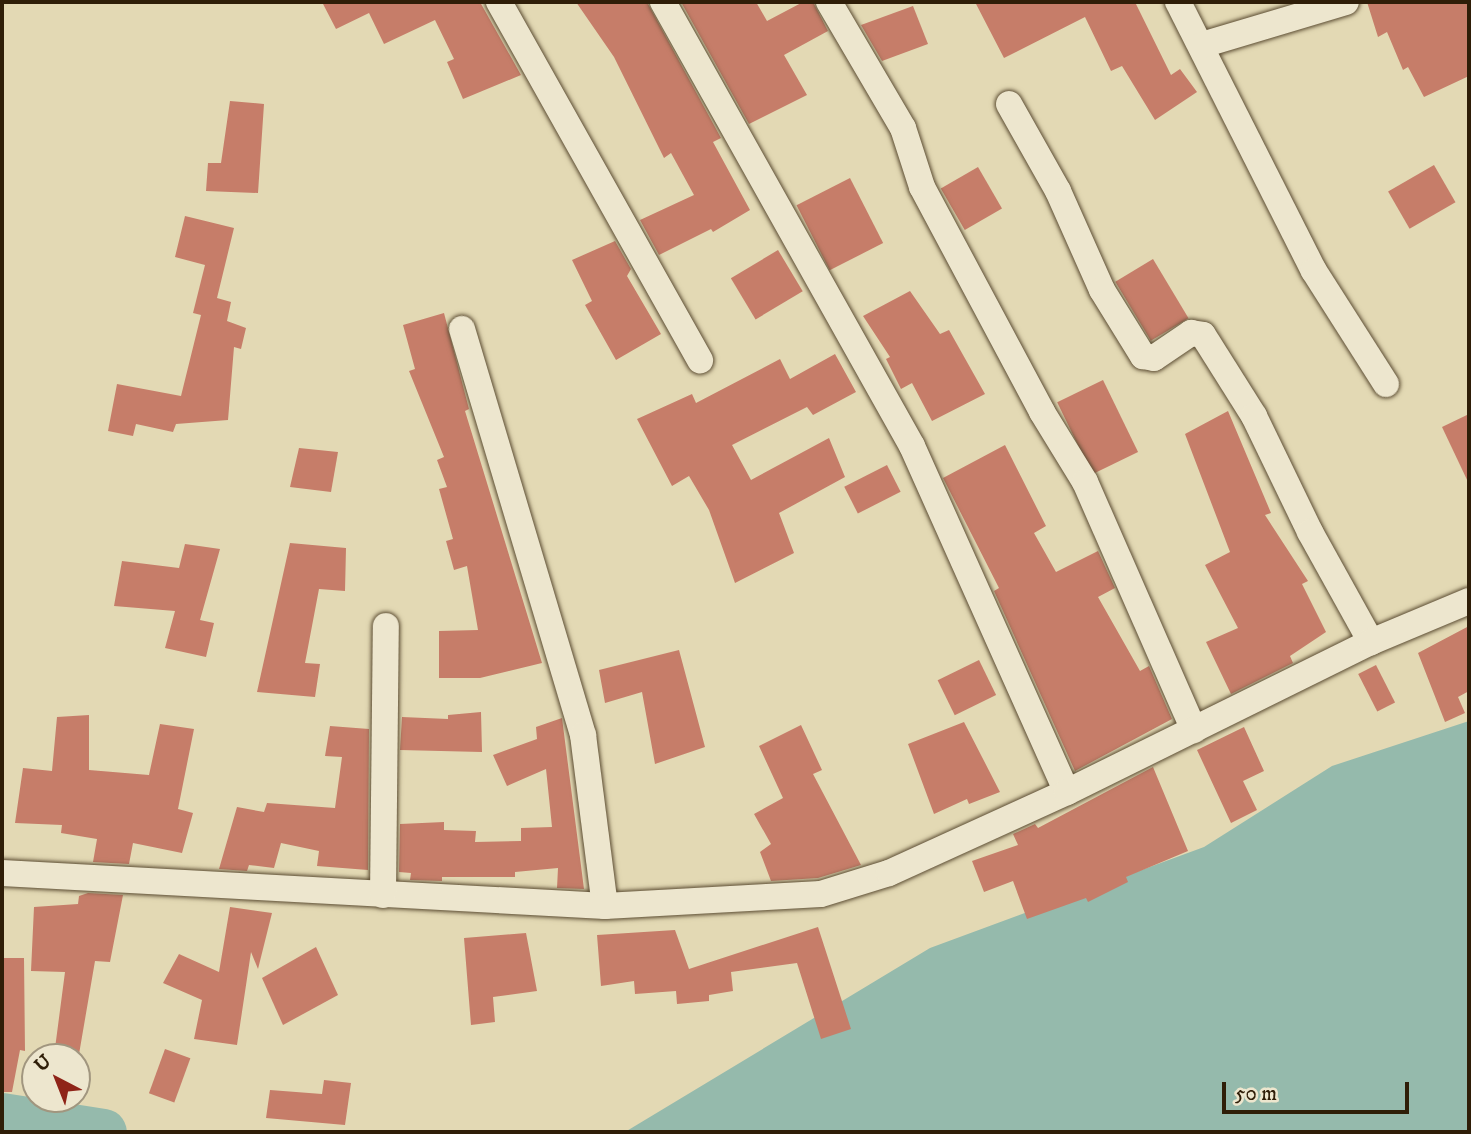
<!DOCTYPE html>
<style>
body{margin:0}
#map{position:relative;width:1471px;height:1134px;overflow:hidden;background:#e3d9b4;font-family:"IM FELL DW Pica",serif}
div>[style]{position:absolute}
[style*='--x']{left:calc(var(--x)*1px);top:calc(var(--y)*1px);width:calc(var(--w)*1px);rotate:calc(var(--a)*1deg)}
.water>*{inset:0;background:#95baac}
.river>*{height:46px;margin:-23px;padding:0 23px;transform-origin:23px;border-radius:23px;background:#95baac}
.building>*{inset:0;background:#c67d69;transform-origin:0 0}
.roads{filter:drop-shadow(0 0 2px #5c4d33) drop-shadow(0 0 2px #5c4d33)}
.minor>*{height:26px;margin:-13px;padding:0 13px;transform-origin:13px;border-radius:13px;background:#ede6ce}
span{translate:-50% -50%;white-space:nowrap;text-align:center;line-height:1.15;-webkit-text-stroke:5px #ede6ce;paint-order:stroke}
.frame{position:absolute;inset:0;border:4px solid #2f1e08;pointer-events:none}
.north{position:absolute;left:21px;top:1043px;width:70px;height:70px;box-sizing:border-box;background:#ede6ce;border:2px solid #a1967f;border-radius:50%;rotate:318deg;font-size:19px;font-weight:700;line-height:28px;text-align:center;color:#2f1e08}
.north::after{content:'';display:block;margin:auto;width:24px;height:32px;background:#8f2418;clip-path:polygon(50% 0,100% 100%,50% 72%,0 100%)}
.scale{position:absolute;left:1222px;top:1082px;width:187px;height:32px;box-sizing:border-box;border:4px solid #2f1e08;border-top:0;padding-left:9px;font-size:21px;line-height:24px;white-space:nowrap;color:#2f1e08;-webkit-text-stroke:5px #ede6ce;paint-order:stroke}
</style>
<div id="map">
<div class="water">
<div style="clip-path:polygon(1469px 721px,1469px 1132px,625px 1132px,930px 948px,1204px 847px,1332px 766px)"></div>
</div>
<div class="river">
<div style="--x:2;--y:1116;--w:103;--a:8.9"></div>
</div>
<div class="building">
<div style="clip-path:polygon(322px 2px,480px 2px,521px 75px,463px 99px,447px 62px,454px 59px,435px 20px,384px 44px,369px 13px,336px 29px)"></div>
<div style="clip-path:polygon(576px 2px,647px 2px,721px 138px,713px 142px,750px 210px,713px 232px,711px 229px,659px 255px,640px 220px,694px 195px,671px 153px,664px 158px,614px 57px)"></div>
<div style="clip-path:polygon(681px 2px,756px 2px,767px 21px,803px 2px,813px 2px,828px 31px,784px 55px,807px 95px,749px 124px)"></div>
<div style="clip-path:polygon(975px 2px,1135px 2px,1171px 75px,1180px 69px,1197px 92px,1155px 120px,1122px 66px,1111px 71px,1085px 17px,1004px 58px)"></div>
<div style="clip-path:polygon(1367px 2px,1469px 2px,1469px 76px,1424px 97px,1408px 67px,1403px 70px,1387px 32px,1378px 37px)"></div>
<div style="clip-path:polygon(913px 6px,928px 44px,882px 61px,861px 25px)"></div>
<div style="clip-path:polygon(230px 101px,264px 104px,258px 193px,206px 191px,208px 163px,221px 163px)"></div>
<div style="left:1434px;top:165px;width:43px;height:53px;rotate:60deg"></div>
<div style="left:978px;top:167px;width:48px;height:43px;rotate:60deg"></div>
<div style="left:850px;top:178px;width:73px;height:60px;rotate:63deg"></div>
<div style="clip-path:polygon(185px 216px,234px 228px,217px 298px,231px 302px,227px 321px,246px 328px,241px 349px,234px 347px,228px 420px,176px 424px,173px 432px,136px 424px,133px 436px,108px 431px,117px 384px,181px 396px,201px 315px,193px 313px,205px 265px,175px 257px)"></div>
<div style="clip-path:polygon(615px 241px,631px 269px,627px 276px,661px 334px,616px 360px,585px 305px,592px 301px,572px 260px)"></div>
<div style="left:778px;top:250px;width:48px;height:55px;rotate:59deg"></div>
<div style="left:1153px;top:259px;width:69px;height:44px;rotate:59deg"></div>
<div style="clip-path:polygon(910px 291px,940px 334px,949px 330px,985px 394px,932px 421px,912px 383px,901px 389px,886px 359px,890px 357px,863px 316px)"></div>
<div style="clip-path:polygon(444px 313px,469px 409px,465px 411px,542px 663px,480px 678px,439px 678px,439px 631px,478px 630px,467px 566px,454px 570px,446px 541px,453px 539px,439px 489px,447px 487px,437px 460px,444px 457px,409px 371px,415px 369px,403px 325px)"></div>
<div style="clip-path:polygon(835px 354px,856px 392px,813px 415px,807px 407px,732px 445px,751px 480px,829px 438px,845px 477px,779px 513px,794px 553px,735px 583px,709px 510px,689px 476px,672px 486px,637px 419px,692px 394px,696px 403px,780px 359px,790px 379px)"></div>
<div style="left:1103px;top:380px;width:80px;height:51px;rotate:64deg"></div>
<div style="clip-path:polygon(1228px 411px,1271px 513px,1265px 515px,1308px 581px,1302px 584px,1326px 632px,1290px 656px,1293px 663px,1231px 694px,1206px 642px,1238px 628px,1205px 565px,1230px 552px,1185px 434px)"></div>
<div style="clip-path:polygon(1469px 414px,1469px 484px,1442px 427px)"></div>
<div style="clip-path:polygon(1005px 445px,1046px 526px,1034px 533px,1056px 572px,1098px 551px,1115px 588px,1098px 597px,1140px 671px,1149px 666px,1172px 719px,1075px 771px,994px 591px,999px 588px,943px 478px)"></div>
<div style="clip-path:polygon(299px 448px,338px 452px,331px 492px,290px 487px)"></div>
<div style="left:887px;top:465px;width:30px;height:48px;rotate:63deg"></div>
<div style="clip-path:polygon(290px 543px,346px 548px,345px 591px,319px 589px,305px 663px,320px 664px,315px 697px,257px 692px)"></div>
<div style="clip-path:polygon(185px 544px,220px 549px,200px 620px,214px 623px,206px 657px,165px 648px,175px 611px,114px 606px,122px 561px,179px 568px)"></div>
<div style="clip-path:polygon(1469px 626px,1469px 691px,1458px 697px,1465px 713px,1445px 722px,1418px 653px)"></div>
<div style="clip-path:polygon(679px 650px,705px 747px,655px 764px,642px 692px,605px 703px,599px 670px)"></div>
<div style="left:979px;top:660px;width:39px;height:46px;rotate:64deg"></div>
<div style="left:1376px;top:665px;width:42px;height:20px;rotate:63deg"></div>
<div style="clip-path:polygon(481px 712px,482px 752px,400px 750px,402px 717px,448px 719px,448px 715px)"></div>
<div style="clip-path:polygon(89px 715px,89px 770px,149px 775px,160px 724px,194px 729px,178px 809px,193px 813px,182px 853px,133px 843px,129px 864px,93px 862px,97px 839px,61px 833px,62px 825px,15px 823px,23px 768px,52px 771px,57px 717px)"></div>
<div style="clip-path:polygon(562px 718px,584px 889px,557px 888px,558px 868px,515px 872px,515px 877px,442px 877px,442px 881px,410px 880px,411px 873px,399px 872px,400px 824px,444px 822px,444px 830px,476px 831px,475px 842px,521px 841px,521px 828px,552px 827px,546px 769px,507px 786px,493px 755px,537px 739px,536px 727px)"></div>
<div style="clip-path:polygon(964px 722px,1000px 792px,969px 804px,967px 799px,934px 814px,908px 744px)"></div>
<div style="clip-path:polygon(801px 725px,822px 770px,813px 774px,861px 865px,818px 878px,771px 881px,760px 852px,771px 844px,754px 814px,783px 798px,759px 746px)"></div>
<div style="clip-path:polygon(330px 726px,369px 729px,368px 870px,317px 866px,319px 851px,281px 843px,274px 868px,249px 865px,247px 871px,219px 869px,237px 807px,264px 812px,267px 803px,335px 808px,342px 757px,325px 756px)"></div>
<div style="clip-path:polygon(1244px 727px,1264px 771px,1243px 781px,1257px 810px,1231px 823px,1197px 750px)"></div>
<div style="clip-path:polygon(1153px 767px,1188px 851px,1126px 877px,1128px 882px,1088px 902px,1086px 898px,1027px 919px,1013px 881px,984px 892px,972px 861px,1018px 845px,1013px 834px,1035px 824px,1038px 828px)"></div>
<div style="clip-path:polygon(88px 893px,123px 895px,110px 962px,95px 961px,78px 1060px,54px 1056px,65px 972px,31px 971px,34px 907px,78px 904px,79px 896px)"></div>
<div style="clip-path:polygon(230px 907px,272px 913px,258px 969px,251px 952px,237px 1045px,194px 1039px,202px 1000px,163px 983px,179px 954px,219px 972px)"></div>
<div style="clip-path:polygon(818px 927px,851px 1029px,821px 1039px,797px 963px,731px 972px,733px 991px,709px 995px,709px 1001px,677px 1004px,676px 991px,635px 994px,634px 981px,601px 986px,597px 935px,675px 930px,689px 969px)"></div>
<div style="clip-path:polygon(526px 933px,537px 991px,493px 997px,495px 1022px,471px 1025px,464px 938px)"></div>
<div style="clip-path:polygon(316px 947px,338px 995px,283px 1025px,262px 978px)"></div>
<div style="clip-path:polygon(2px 958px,24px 958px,25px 1051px,20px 1050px,12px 1092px,2px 1092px)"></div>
<div style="left:165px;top:1049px;width:27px;height:47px;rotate:20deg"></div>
<div style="clip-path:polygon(324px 1080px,351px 1083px,345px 1125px,266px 1118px,270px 1090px,322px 1094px)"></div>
</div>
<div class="roads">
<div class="minor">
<div style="--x:499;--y:2;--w:411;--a:60.7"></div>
<div style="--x:663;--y:2;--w:509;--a:60.72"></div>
<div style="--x:912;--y:446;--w:379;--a:65.9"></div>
<div style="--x:829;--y:2;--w:146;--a:59.6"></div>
<div style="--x:903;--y:128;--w:62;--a:72.1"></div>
<div style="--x:922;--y:187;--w:255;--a:61.9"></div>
<div style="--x:1042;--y:412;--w:82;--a:58.4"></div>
<div style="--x:1085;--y:482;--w:271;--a:66.3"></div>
<div style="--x:1178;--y:2;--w:301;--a:63.2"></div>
<div style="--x:1314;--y:271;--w:134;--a:57.5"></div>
<div style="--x:1202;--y:45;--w:150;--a:-16.6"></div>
<div style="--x:1009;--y:104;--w:100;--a:60.6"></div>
<div style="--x:1058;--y:191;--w:108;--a:66"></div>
<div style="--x:1102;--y:290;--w:78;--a:58.2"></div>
<div style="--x:1143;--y:356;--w:11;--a:10"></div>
<div style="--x:1154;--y:358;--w:45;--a:-34"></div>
<div style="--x:1191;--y:333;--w:12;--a:9"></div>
<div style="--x:1203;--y:335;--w:96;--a:57.8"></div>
<div style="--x:1254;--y:416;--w:129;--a:64.2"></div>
<div style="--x:1310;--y:532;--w:126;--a:61"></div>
<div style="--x:462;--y:329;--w:424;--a:73.4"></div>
<div style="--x:583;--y:735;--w:172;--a:82.7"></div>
<div style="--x:2;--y:873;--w:604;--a:3.13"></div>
<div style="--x:605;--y:906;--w:216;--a:-3.2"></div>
<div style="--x:821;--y:894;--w:71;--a:-17.2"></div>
<div style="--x:889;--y:873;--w:196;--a:-24.5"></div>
<div style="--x:1067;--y:792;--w:339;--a:-26.3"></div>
<div style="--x:1371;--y:642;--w:106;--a:-22.7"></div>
<div style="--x:383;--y:895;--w:269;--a:-89.4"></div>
</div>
</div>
<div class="frame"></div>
<div class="north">U</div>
<div class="scale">50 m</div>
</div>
